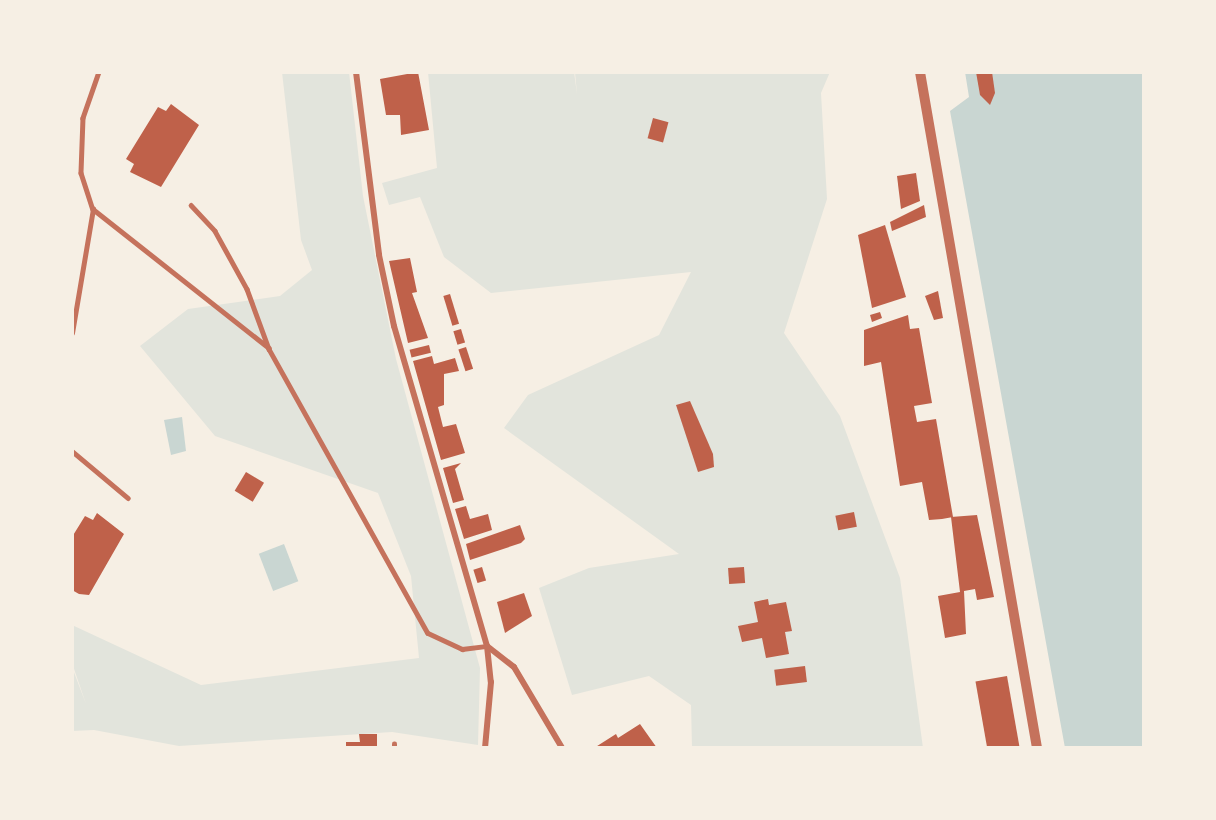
<!DOCTYPE html>
<style>
body{margin:0}
#map{position:relative;width:1216px;height:820px;overflow:hidden;background:#f6efe4;font-family:"Varela Round",sans-serif}
div>[style]{position:absolute}
[style*='--x']{left:calc(var(--x)*1px);top:calc(var(--y)*1px);width:calc(var(--w)*1px);rotate:calc(var(--a)*1deg)}
.green>*{inset:0;background:#e2e4dc}
.water>*{inset:0;background:#c9d6d2;transform-origin:0 0}
.building>*{inset:0;background:#bf614a;transform-origin:0 0}
.service>*{height:4.5px;margin:-2.25px;padding:0 2.25px;transform-origin:2.25px;border-radius:2.25px;background:#c5725c}
.minor>*{height:6px;margin:-3px;padding:0 3px;transform-origin:3px;border-radius:3px;background:#c5725c}
.tertiary>*{height:10px;margin:-5px;padding:0 5px;transform-origin:5px;border-radius:5px;background:#c5725c}
span{translate:-50% -50%;white-space:nowrap;text-align:center;line-height:1.15;-webkit-text-stroke:4.5px #f6efe4;paint-order:stroke}
.frame{position:absolute;inset:0;border:74px solid #f6efe4;pointer-events:none}
</style>
<div id="map">
<div class="green">
<div style="clip-path:polygon(282px 72px,349px 72px,363px 196px,396px 359px,480px 668px,478px 745px,392px 732px,179px 746px,94px 730px,72px 731px,72px 667px,86px 704px,72px 663px,72px 625px,201px 685px,419px 658px,411px 576px,378px 493px,215px 436px,140px 346px,188px 309px,280px 296px,312px 270px,301px 240px)"></div>
<div style="clip-path:polygon(428px 72px,574px 72px,577px 94px,575px 72px,830px 72px,821px 93px,827px 199px,784px 333px,840px 416px,900px 578px,923px 748px,692px 748px,691px 705px,649px 676px,572px 695px,539px 588px,589px 568px,679px 554px,504px 428px,528px 395px,659px 335px,691px 272px,491px 293px,444px 257px,420px 197px,389px 205px,382px 183px,437px 168px)"></div>
</div>
<div class="water">
<div style="clip-path:polygon(965px 72px,1144px 72px,1144px 748px,1065px 748px,950px 111px,969px 97px)"></div>
<div style="clip-path:polygon(182px 417px,186px 451px,171px 455px,164px 420px)"></div>
<div style="left:284px;top:544px;width:40px;height:27px;rotate:69deg"></div>
</div>
<div class="building">
<div style="clip-path:polygon(418px 72px,429px 130px,401px 135px,400px 115px,386px 115px,380px 79px)"></div>
<div style="clip-path:polygon(976px 72px,992px 72px,995px 93px,990px 105px,980px 95px)"></div>
<div style="clip-path:polygon(171px 104px,199px 125px,161px 187px,130px 172px,134px 164px,126px 159px,158px 107px,166px 111px)"></div>
<div style="left:653px;top:118px;width:16px;height:21px;rotate:15deg"></div>
<div style="clip-path:polygon(916px 173px,920px 201px,901px 209px,897px 176px)"></div>
<div style="clip-path:polygon(924px 205px,926px 217px,892px 231px,890px 222px)"></div>
<div style="clip-path:polygon(885px 225px,906px 297px,872px 308px,858px 235px)"></div>
<div style="clip-path:polygon(410px 258px,417px 292px,412px 293px,428px 338px,408px 343px,389px 261px)"></div>
<div style="clip-path:polygon(938px 291px,943px 318px,934px 320px,925px 296px)"></div>
<div style="left:450px;top:294px;width:31px;height:7px;rotate:73deg"></div>
<div style="clip-path:polygon(880px 312px,882px 318px,872px 322px,870px 315px)"></div>
<div style="clip-path:polygon(908px 315px,910px 329px,919px 328px,932px 403px,914px 406px,917px 422px,936px 419px,953px 517px,942px 519px,929px 520px,922px 482px,900px 486px,881px 362px,864px 366px,864px 330px)"></div>
<div style="left:461px;top:329px;width:14px;height:8px;rotate:73deg"></div>
<div style="left:429px;top:345px;width:8px;height:20px;rotate:76deg"></div>
<div style="left:466px;top:347px;width:23px;height:8px;rotate:72deg"></div>
<div style="clip-path:polygon(432px 356px,434px 364px,455px 358px,459px 371px,444px 374px,444px 405px,438px 407px,443px 427px,456px 424px,465px 453px,441px 460px,413px 361px)"></div>
<div style="clip-path:polygon(690px 401px,713px 454px,714px 467px,698px 472px,676px 405px)"></div>
<div style="clip-path:polygon(461px 463px,455px 469px,464px 500px,453px 503px,443px 468px)"></div>
<div style="left:246px;top:472px;width:21px;height:22px;rotate:31deg"></div>
<div style="clip-path:polygon(466px 506px,470px 519px,488px 514px,492px 530px,464px 539px,455px 509px)"></div>
<div style="left:854px;top:512px;width:15px;height:19px;rotate:79deg"></div>
<div style="clip-path:polygon(97px 513px,124px 534px,89px 595px,79px 594px,72px 590px,72px 537px,85px 516px,93px 520px)"></div>
<div style="clip-path:polygon(977px 515px,994px 597px,977px 600px,975px 589px,964px 591px,966px 634px,945px 638px,938px 596px,960px 592px,951px 517px)"></div>
<div style="clip-path:polygon(520px 525px,525px 539px,521px 543px,470px 560px,466px 544px)"></div>
<div style="left:482px;top:567px;width:14px;height:9px;rotate:73deg"></div>
<div style="left:744px;top:567px;width:16px;height:16px;rotate:86deg"></div>
<div style="clip-path:polygon(524px 593px,532px 616px,505px 633px,497px 602px)"></div>
<div style="clip-path:polygon(768px 599px,769px 605px,786px 602px,792px 631px,785px 632px,789px 654px,766px 658px,762px 638px,742px 642px,738px 626px,758px 622px,754px 602px)"></div>
<div style="left:805px;top:666px;width:16px;height:31px;rotate:83deg"></div>
<div style="left:1007px;top:676px;width:73px;height:32px;rotate:80deg"></div>
<div style="clip-path:polygon(640px 724px,657px 748px,594px 748px,616px 734px,618px 738px)"></div>
<div style="clip-path:polygon(359px 734px,377px 734px,377px 748px,346px 748px,346px 742px,360px 742px)"></div>
</div>
<div class="service">
<div style="--x:99;--y:72;--w:49;--a:109.2"></div>
<div style="--x:83;--y:118;--w:55;--a:92.1"></div>
<div style="--x:81;--y:173;--w:38;--a:72"></div>
<div style="--x:93;--y:209;--w:224;--a:38.3"></div>
<div style="--x:191;--y:205;--w:35;--a:47"></div>
<div style="--x:215;--y:231;--w:66;--a:61.1"></div>
<div style="--x:247;--y:289;--w:64;--a:69.9"></div>
<div style="--x:269;--y:349;--w:325;--a:60.8"></div>
<div style="--x:428;--y:633;--w:38;--a:25"></div>
<div style="--x:462;--y:649;--w:25;--a:-7"></div>
<div style="--x:72;--y:333;--w:126;--a:-80.4"></div>
<div style="--x:72;--y:451;--w:73;--a:40"></div>
<div style="--x:215;--y:748;--w:7;--a:0"></div>
<div style="--x:394;--y:748;--w:4;--a:-90"></div>
</div>
<div class="minor">
<div style="--x:356;--y:72;--w:184;--a:82.8"></div>
<div style="--x:379;--y:255;--w:73;--a:78.1"></div>
<div style="--x:394;--y:326;--w:333;--a:73.8"></div>
<div style="--x:487;--y:646;--w:36;--a:84"></div>
<div style="--x:491;--y:682;--w:66;--a:95.2"></div>
<div style="--x:487;--y:646;--w:34;--a:38"></div>
<div style="--x:514;--y:667;--w:94;--a:59.3"></div>
</div>
<div class="tertiary">
<div style="--x:920;--y:72;--w:686;--a:80.18"></div>
</div>
<div class="frame"></div>
</div>
